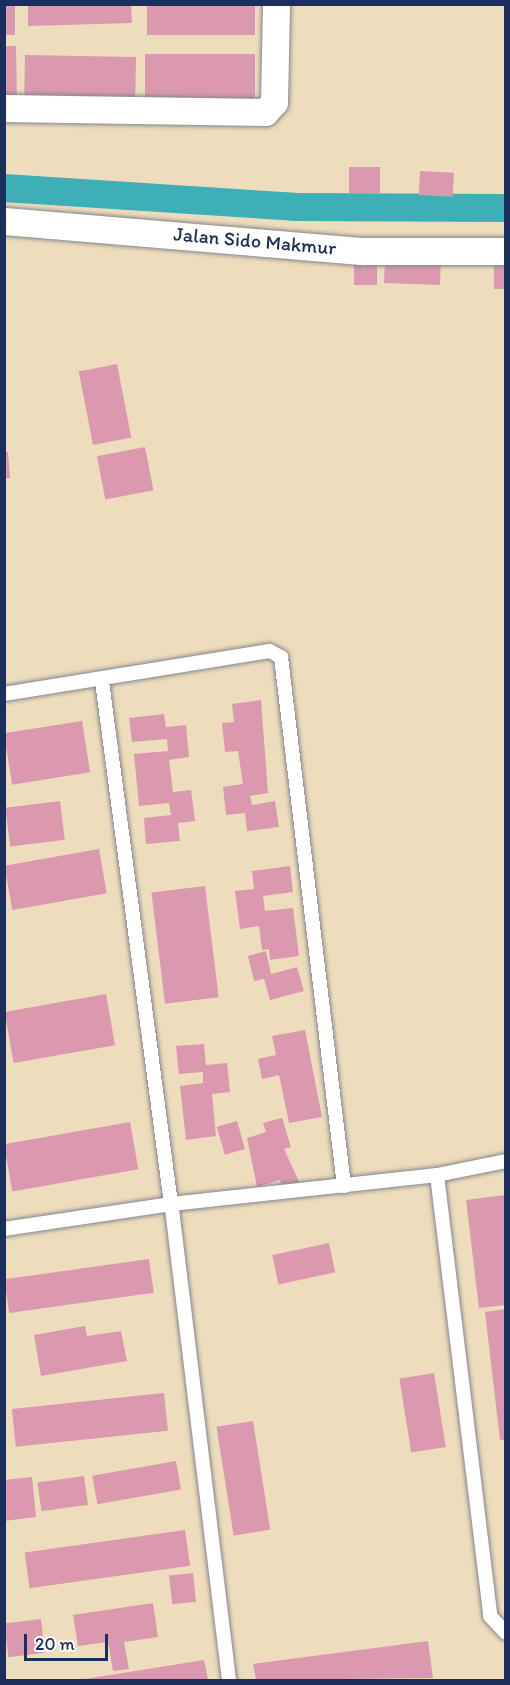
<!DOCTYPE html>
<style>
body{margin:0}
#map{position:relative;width:510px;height:1685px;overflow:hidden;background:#eeddbc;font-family:Itim,sans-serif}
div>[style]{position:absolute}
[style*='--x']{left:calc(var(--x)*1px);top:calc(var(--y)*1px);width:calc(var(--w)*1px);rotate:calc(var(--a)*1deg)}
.canal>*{height:28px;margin:-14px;padding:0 14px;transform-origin:14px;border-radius:14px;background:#3eafb7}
.building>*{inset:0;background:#da99ae;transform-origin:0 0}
.roads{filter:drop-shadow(0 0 2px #84868d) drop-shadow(0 0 2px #84868d)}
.lane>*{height:14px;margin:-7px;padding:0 7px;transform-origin:7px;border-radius:7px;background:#fff}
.street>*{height:27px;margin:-13.5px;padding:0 13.5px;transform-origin:13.5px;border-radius:13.5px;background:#fff}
span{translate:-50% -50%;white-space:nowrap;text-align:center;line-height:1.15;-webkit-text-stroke:4.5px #fdfcf7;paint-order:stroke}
.street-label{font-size:20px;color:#1b2f5e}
.frame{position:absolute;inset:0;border:6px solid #1b2f5e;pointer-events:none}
.scale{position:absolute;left:24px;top:1634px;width:84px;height:27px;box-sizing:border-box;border:3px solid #1b2f5e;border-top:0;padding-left:8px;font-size:18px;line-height:21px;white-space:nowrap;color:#1b2f5e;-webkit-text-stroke:4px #fdfcf7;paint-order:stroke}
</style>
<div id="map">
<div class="canal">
<div style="--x:4;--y:188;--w:291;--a:3.7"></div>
<div style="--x:294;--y:207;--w:212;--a:0.3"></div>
</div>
<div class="building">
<div style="left:4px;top:4px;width:11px;height:31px"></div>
<div style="clip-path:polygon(28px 4px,131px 4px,132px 23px,28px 26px)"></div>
<div style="left:147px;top:4px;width:108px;height:31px"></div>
<div style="left:16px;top:46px;width:49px;height:12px;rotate:89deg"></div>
<div style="left:145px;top:54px;width:110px;height:52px"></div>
<div style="left:25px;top:55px;width:111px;height:50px;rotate:1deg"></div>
<div style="left:349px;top:167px;width:31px;height:26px"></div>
<div style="left:420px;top:171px;width:34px;height:24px;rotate:3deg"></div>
<div style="left:354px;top:255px;width:23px;height:30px"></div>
<div style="left:385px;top:255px;width:56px;height:28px;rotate:2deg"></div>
<div style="left:494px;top:265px;width:12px;height:24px"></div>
<div style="left:117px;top:364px;width:75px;height:39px;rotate:79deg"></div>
<div style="left:145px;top:447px;width:44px;height:49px;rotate:79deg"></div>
<div style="clip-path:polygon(8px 452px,10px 478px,4px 478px,4px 453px)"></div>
<div style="clip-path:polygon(261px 700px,268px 793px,250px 796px,252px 805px,275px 801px,279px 827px,247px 831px,245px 813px,226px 815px,223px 787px,243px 784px,238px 751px,225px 752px,222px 723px,234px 722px,232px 704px)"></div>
<div style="clip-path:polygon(164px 714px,166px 727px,186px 725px,189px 757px,169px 760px,173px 792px,191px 790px,195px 821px,178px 823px,180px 841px,146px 844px,144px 818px,171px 815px,169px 803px,139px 806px,134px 754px,168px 751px,167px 739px,132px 742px,129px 718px)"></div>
<div style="left:82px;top:721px;width:52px;height:79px;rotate:81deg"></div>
<div style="left:60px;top:801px;width:39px;height:55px;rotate:83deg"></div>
<div style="left:99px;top:849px;width:45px;height:96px;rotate:80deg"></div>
<div style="clip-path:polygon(290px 866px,293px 892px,263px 896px,265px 911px,293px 908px,299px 956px,270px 960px,269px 949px,262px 950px,259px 926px,240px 929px,235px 891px,254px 889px,252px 871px)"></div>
<div style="left:205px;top:886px;width:112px;height:54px;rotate:83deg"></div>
<div style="clip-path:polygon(266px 951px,271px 974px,297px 967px,304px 991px,270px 1000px,264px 979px,254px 981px,248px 956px)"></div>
<div style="left:106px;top:994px;width:52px;height:103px;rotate:80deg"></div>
<div style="clip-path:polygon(305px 1030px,322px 1117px,289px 1123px,279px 1075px,262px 1079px,258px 1059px,276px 1055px,272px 1036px)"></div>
<div style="clip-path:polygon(204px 1044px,206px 1065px,227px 1063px,230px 1092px,212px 1094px,216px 1136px,186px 1140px,180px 1086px,203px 1083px,203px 1072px,179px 1074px,176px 1046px)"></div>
<div style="clip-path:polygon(282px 1118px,291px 1147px,284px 1149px,300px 1184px,283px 1190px,280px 1180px,257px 1187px,247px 1138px,266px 1132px,263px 1123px)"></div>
<div style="left:237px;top:1121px;width:29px;height:21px;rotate:74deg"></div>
<div style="left:130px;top:1122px;width:48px;height:128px;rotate:80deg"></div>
<div style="clip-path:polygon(505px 1195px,506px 1305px,479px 1308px,466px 1200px)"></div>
<div style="left:329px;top:1243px;width:30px;height:58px;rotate:78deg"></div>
<div style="left:149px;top:1259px;width:34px;height:146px;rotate:82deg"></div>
<div style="clip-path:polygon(506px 1309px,506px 1440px,500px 1440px,485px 1312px)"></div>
<div style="clip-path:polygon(85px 1326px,87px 1336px,121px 1331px,127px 1361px,41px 1376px,34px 1335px)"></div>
<div style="left:434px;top:1373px;width:75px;height:35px;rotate:81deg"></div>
<div style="left:164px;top:1393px;width:38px;height:153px;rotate:84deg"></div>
<div style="left:253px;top:1421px;width:110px;height:37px;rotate:81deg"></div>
<div style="left:176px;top:1461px;width:29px;height:85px;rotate:80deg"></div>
<div style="left:84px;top:1476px;width:29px;height:47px;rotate:82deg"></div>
<div style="clip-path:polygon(32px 1477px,36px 1517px,4px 1521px,4px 1480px)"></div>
<div style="left:185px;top:1530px;width:36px;height:162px;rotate:82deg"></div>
<div style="left:193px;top:1573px;width:29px;height:24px;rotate:84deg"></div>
<div style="clip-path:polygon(153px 1603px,158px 1637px,124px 1642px,129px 1669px,113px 1671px,108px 1642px,78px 1646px,73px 1615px)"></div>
<div style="left:41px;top:1619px;width:34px;height:37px;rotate:83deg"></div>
<div style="clip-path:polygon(428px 1641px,433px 1678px,256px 1680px,253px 1664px)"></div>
<div style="clip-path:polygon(204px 1660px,208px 1680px,85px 1680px,85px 1679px)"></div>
</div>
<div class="roads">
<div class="lane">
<div style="--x:4;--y:694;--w:269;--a:-9.2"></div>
<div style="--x:270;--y:651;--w:13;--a:29"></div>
<div style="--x:281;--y:657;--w:533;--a:83.21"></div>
<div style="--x:437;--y:1175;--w:444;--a:83.1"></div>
<div style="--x:490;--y:1616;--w:23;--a:47"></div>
<div style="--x:4;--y:1229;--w:169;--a:-8.5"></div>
<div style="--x:171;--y:1204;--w:528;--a:-97.52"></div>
<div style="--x:229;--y:1680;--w:480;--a:-96.9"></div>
<div style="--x:171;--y:1204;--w:268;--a:-6.2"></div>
<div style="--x:437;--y:1175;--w:70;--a:-11.5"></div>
</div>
<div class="street">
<div style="--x:4;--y:108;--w:261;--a:0.9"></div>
<div style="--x:265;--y:112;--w:13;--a:-48"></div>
<div style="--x:274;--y:102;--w:98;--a:-88.8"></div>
<div style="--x:4;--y:221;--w:361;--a:4.8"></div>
<div style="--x:364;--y:251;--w:142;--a:0"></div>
</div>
</div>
<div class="street-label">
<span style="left:255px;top:241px;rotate:5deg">Jalan Sido Makmur</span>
</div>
<div class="frame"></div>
<div class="scale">20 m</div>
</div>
